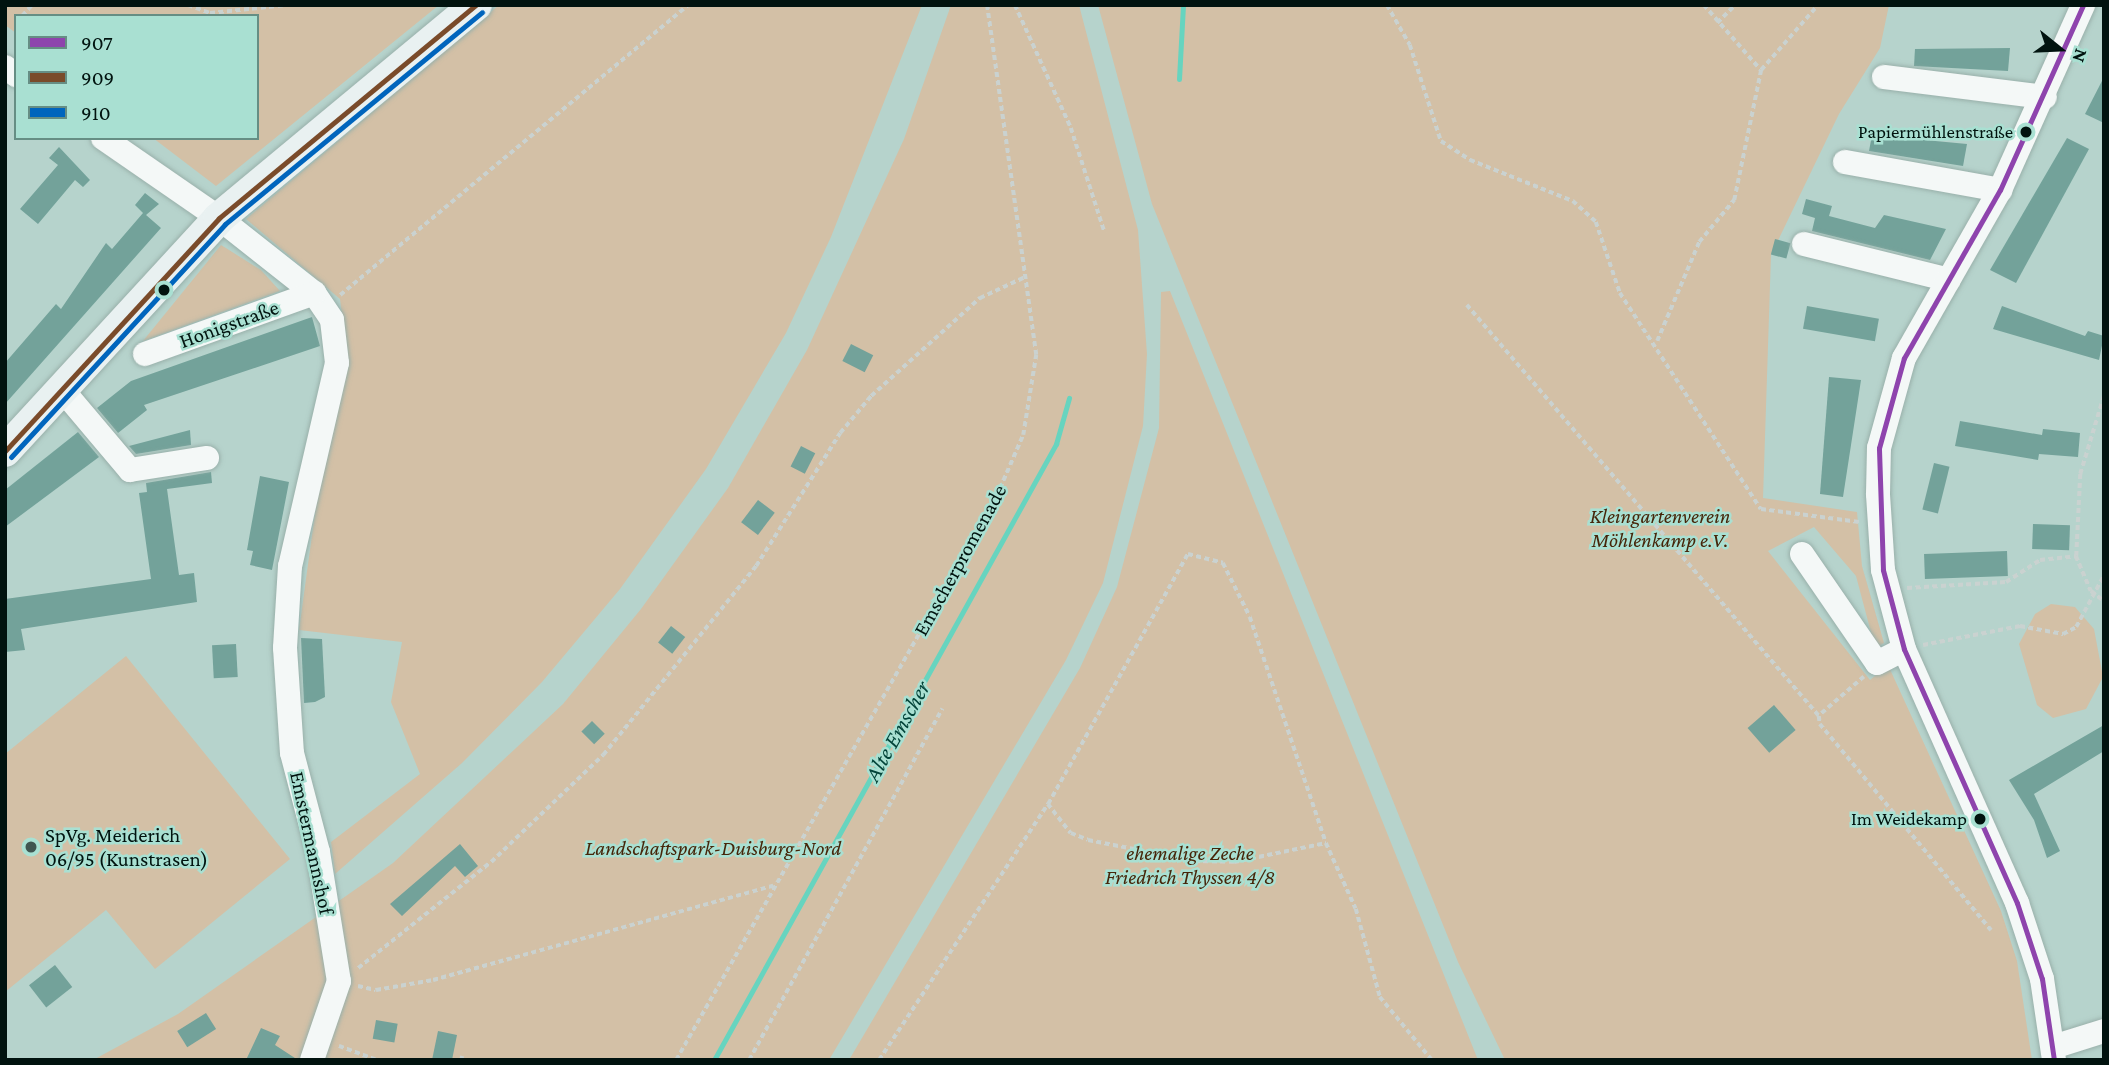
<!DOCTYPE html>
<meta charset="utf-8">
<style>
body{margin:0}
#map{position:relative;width:2109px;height:1065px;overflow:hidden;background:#b6d3cc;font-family:"Crimson Pro",serif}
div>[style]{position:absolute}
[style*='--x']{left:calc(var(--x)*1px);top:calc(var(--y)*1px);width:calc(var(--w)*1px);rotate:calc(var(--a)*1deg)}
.green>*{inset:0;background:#d3c0a6}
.stream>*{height:5px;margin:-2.5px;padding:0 2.5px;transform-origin:2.5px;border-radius:2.5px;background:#67d4bf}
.building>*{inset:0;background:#73a29a;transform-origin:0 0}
.path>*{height:3.5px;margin-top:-1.75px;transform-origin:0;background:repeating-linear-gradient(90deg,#cad2d0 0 5px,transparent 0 8.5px)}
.roads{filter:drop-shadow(0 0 2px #99b0aa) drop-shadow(0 0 2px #99b0aa)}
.minor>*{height:24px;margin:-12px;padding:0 12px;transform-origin:12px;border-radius:12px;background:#f4f8f7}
.major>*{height:32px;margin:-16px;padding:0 16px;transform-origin:16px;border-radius:16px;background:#e9f1f1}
.bus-1>*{height:5px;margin:-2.5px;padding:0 2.5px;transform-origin:2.5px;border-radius:2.5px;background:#8e44ad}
.bus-2>*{height:5px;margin:-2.5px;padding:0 2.5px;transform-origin:2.5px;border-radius:2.5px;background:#7a4b2a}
.bus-3>*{height:5px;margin:-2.5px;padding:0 2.5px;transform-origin:2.5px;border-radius:2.5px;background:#0065bd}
.dots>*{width:19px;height:19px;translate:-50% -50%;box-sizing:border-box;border:4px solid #a9e0d2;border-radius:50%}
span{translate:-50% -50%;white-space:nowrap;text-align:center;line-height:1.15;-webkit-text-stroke:5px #a9e0d2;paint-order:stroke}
.bus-label{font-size:19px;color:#01130f}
.right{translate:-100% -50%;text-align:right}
.street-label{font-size:21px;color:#01130f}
.park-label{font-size:21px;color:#462509;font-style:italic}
.poi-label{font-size:21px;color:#01130f}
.left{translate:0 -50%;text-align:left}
.water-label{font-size:23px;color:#034439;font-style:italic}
.frame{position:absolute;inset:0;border:7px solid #01130f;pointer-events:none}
.legend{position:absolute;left:14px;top:14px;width:245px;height:126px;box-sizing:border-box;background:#a9e0d2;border:2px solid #668e84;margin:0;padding:9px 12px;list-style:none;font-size:21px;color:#01130f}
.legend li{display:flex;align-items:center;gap:14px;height:35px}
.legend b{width:35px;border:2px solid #668e84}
.north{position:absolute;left:2025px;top:14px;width:70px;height:70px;-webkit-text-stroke:5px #a9e0d2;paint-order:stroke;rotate:108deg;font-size:19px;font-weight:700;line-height:28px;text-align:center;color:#01130f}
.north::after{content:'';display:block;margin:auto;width:24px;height:32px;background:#01130f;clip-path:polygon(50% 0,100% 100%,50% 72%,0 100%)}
</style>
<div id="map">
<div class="green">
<div style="clip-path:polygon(5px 5px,439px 5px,216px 186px,153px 138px,257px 138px,257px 16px,16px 16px,16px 33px,5px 25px)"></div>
<div style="clip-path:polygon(499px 5px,922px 5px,831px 237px,786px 333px,706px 469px,620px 589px,542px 682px,462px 763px,335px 874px,331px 842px,420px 774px,391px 702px,402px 642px,299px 630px,342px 316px,340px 299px,246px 219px)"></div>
<div style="clip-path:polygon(951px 5px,1079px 5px,1138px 230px,1147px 354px,1143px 426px,1103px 583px,1066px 660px,829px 1060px,93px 1060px,178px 1014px,393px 863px,563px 704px,641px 609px,728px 488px,807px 350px,904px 139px)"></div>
<div style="clip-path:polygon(1098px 5px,1889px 5px,1880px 48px,1839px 114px,1771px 255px,1763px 498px,1857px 512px,1862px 566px,1884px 643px,1877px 647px,1873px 640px,1856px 576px,1814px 527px,1768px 551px,1870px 680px,1888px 665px,2001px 911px,2017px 961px,2032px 1060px,1505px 1060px,1458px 962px,1152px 204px)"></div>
<div style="clip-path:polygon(221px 245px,261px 270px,280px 291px,143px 341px)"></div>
<div style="clip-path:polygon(1170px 291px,1478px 1060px,849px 1060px,1080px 668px,1117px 587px,1159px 428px,1161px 292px)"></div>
<div style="clip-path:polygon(2051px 604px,2075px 607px,2094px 629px,2103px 677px,2086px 709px,2053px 718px,2037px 705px,2019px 644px,2035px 614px)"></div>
<div style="clip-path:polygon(126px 656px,290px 859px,155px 969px,106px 910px,5px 992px,5px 754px)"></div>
</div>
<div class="stream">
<div style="--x:1179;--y:79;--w:74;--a:-86.9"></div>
<div style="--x:714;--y:1060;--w:705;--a:-60.96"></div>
<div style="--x:1056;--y:444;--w:48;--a:-74.2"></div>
</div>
<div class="building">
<div style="clip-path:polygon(2010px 48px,2008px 71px,1914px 66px,1915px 49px)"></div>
<div style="clip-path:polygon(2104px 77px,2104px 123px,2085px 114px)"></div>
<div style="clip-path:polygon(1872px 135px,1967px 144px,1963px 166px,1869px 151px)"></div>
<div style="clip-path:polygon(2067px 138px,2089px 149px,2016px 283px,1990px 270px)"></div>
<div style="clip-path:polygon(59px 147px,90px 180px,83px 187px,75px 180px,38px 224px,20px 209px,58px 165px,49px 158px)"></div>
<div style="clip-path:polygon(145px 193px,159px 204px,146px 215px,161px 228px,5px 404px,5px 363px,56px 304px,61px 309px,106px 243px,112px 249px,143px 213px,135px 205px)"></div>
<div style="clip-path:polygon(1806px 199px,1832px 206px,1829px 216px,1875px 228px,1884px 215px,1946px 229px,1930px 260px,1812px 231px,1815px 218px,1802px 214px)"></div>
<div style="left:1775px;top:239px;width:16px;height:16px;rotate:15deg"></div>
<div style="left:1807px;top:306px;width:73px;height:23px;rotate:10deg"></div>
<div style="clip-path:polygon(2002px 306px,2085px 336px,2088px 331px,2104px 336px,2099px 360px,1993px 329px)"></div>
<div style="clip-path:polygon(312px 317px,320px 346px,144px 405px,147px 410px,118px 433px,97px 408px,131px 381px)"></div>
<div style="left:851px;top:344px;width:25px;height:19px;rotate:27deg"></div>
<div style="clip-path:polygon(1829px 377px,1861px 380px,1843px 497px,1820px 494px)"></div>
<div style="clip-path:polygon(1960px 421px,2042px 435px,2043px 429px,2080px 433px,2078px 457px,2039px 454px,2038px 460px,1955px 446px)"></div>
<div style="clip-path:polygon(190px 430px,191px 445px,136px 454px,129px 446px)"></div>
<div style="clip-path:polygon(78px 432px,99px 457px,5px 527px,5px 490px)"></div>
<div style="left:801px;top:446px;width:16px;height:23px;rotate:27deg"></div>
<div style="left:1934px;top:463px;width:16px;height:48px;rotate:14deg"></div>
<div style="clip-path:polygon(211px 472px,212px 483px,167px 489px,179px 575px,194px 573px,197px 602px,21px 629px,25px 650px,5px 652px,5px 599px,151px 579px,139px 493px,147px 492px,146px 483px)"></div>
<div style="clip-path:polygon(260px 476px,289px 482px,272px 570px,250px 565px,253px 551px,247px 550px)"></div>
<div style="left:758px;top:500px;width:21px;height:28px;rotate:37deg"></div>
<div style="left:2033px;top:524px;width:37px;height:25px;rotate:2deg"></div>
<div style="left:2007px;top:551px;width:25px;height:83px;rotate:88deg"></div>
<div style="left:671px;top:626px;width:18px;height:21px;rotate:38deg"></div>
<div style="clip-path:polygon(301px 638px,322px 639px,325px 697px,315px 702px,304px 703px)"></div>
<div style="left:236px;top:644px;width:33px;height:24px;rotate:87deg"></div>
<div style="left:1774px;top:705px;width:33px;height:35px;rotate:49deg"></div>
<div style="left:592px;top:721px;width:18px;height:15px;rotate:45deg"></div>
<div style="clip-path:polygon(2104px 725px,2104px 751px,2034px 794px,2060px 851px,2047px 858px,2034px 820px,2009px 780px)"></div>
<div style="clip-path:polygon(460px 844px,478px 866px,465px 877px,455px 866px,402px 916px,390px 904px)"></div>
<div style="left:55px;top:965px;width:28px;height:33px;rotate:52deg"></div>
<div style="left:206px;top:1013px;width:19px;height:34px;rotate:58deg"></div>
<div style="left:376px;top:1020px;width:22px;height:19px;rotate:10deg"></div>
<div style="clip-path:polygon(261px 1028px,280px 1036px,275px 1045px,298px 1060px,246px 1060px)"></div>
<div style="clip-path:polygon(438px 1031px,457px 1035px,452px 1060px,432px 1060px)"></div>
</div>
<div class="path">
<div style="--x:188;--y:5;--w:23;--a:20"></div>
<div style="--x:210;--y:13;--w:76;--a:-6"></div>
<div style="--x:1015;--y:5;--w:135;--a:65.5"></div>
<div style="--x:1071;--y:128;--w:110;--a:72.1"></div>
<div style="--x:1387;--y:5;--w:46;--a:60.1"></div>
<div style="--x:1410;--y:45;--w:101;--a:72.1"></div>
<div style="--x:1441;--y:141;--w:35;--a:33"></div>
<div style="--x:1470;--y:160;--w:111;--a:21.7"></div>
<div style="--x:1573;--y:201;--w:31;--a:42"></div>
<div style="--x:1596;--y:222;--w:75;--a:71.3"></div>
<div style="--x:1620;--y:293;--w:258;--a:56.9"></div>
<div style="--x:1761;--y:509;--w:99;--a:7.6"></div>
<div style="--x:1704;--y:5;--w:86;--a:48.8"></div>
<div style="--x:22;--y:16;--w:15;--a:-48"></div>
<div style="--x:1717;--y:23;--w:25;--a:-45"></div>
<div style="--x:340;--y:295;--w:453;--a:-39.8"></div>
<div style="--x:1467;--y:305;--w:541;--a:49.42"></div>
<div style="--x:1657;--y:341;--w:108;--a:-67"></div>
<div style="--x:1699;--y:242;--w:55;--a:-50.2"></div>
<div style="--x:1734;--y:200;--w:133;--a:-78.3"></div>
<div style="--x:1761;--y:70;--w:86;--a:-48.8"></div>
<div style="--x:2076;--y:556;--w:82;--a:-87.2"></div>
<div style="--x:2080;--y:474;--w:83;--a:-73.1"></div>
<div style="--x:1907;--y:588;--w:99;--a:-3.5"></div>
<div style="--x:2006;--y:582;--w:40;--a:-32.9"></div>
<div style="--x:2040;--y:560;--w:36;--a:-6"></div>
<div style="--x:2076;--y:556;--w:38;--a:67"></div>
<div style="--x:2091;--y:591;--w:16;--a:38"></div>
<div style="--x:1923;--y:645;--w:99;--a:-11.1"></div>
<div style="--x:2020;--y:626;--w:44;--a:10.5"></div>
<div style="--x:2063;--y:634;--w:15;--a:-28"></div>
<div style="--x:2076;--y:627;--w:59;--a:-61.7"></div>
<div style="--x:1864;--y:677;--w:60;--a:139.1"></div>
<div style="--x:1819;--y:716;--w:8;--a:83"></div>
<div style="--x:1820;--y:724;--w:268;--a:50.3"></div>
<div style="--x:1048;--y:804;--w:287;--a:-60.8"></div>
<div style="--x:1188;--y:554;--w:36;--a:14"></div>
<div style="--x:1223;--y:563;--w:60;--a:63.4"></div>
<div style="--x:1250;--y:617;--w:238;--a:71.4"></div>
<div style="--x:358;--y:968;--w:170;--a:-38.6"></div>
<div style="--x:491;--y:862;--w:155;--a:-43.7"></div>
<div style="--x:603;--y:755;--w:243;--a:-51"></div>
<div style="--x:756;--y:566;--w:157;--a:-57.7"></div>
<div style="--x:840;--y:433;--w:48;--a:-50"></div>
<div style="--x:871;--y:396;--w:147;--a:-42"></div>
<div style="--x:980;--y:298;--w:50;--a:-25"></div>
<div style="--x:358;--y:986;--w:18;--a:13"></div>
<div style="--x:376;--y:990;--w:58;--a:-10"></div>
<div style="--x:433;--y:980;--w:353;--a:-15.5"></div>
<div style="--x:339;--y:1046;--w:40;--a:20.2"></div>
<div style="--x:461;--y:1060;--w:4;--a:-76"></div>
<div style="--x:676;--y:1060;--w:640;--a:-60.31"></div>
<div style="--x:993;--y:504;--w:75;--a:-66.5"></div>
<div style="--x:1023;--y:435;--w:81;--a:-80.8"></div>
<div style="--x:1036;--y:355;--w:353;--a:-98"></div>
<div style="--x:749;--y:1060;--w:401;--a:-61.2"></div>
<div style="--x:879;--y:1060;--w:307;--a:-56.6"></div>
<div style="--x:1048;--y:804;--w:37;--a:52"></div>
<div style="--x:1071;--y:833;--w:18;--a:22"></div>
<div style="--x:1088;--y:840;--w:109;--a:11.1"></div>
<div style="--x:1195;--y:861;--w:39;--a:1"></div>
<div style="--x:1234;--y:862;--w:94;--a:-11.7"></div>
<div style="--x:1326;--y:843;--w:72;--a:65.6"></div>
<div style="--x:1356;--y:909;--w:91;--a:74.7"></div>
<div style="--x:1380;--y:997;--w:82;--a:50.5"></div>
</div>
<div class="roads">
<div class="minor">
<div style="--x:5;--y:67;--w:14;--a:36"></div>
<div style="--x:1884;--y:77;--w:162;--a:7.1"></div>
<div style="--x:103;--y:138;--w:141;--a:34.6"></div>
<div style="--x:219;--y:218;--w:121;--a:38.3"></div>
<div style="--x:314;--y:293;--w:32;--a:56"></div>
<div style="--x:332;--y:320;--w:43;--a:83.4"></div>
<div style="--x:337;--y:363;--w:208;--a:103"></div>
<div style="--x:290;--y:566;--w:82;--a:93.5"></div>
<div style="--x:285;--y:648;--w:105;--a:86.2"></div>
<div style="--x:292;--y:753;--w:102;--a:75.3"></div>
<div style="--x:318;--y:852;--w:131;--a:80.8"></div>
<div style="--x:339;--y:981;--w:83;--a:108.9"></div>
<div style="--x:1845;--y:162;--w:158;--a:10.2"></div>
<div style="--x:1804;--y:244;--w:149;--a:13.9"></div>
<div style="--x:145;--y:354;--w:180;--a:-19.8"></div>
<div style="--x:65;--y:393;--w:101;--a:49.8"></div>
<div style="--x:130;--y:470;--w:78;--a:-8.9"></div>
<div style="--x:1802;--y:554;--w:132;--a:55.5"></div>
<div style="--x:1877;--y:663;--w:30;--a:-27"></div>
<div style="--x:2053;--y:1047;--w:53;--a:-17.4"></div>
<div style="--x:2054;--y:1060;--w:82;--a:-98.4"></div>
<div style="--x:2042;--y:979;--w:80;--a:-108.2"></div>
<div style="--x:2017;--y:903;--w:278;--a:-114"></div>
<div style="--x:1904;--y:649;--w:82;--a:-104.9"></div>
<div style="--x:1883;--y:570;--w:76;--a:-93.8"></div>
<div style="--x:1878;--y:494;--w:46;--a:-88.8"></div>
<div style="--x:1879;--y:448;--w:93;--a:-74.5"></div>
<div style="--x:1904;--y:358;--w:193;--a:-60.3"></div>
<div style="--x:2000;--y:190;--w:203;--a:-65.8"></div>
</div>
<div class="major">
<div style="--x:5;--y:451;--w:316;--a:-47.4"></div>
<div style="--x:219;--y:218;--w:334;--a:-39.7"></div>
</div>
</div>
<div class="bus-1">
<div style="--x:2054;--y:1060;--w:82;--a:-98.4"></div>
<div style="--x:2042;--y:979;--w:80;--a:-108.2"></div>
<div style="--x:2017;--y:903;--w:278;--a:-114"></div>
<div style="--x:1904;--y:649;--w:82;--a:-104.9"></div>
<div style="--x:1883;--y:570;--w:122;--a:-91.9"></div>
<div style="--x:1879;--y:448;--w:93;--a:-74.5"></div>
<div style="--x:1904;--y:358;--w:193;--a:-60.3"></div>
<div style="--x:2000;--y:190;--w:203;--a:-65.8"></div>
</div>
<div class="bus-2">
<div style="--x:5;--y:451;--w:316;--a:-47.4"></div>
<div style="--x:219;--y:218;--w:334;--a:-39.7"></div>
</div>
<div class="bus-3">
<div style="--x:11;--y:457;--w:316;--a:-47.4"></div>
<div style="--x:225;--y:224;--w:333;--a:-39.5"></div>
</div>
<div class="dots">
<div style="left:2026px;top:132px;background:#01130f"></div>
<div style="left:164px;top:290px;background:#01130f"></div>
<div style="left:1980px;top:819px;background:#01130f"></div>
<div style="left:31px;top:847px;background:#405651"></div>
</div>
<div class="bus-label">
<span class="right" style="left:2013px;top:132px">Papiermühlenstraße</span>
<span class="right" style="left:1967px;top:819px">Im Weidekamp</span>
</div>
<div class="street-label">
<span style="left:229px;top:324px;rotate:-20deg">Honigstraße</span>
<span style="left:960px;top:560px;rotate:-61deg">Emscherpromenade</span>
<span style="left:312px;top:843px;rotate:78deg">Emstermannshof</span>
</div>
<div class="park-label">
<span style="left:1660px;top:528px">Kleingartenverein<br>Möhlenkamp e.V.</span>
<span style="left:713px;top:848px">Landschaftspark-Duisburg-Nord</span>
<span style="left:1190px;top:865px">ehemalige Zeche<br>Friedrich Thyssen 4/8</span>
</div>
<div class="poi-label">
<span class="left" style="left:45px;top:847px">SpVg. Meiderich<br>06/95 (Kunstrasen)</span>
</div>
<div class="water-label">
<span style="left:897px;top:731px;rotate:-61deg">Alte Emscher</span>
</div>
<div class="frame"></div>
<ul class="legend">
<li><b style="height:9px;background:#8e44ad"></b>907</li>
<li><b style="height:9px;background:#7a4b2a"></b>909</li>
<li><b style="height:9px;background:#0065bd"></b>910</li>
</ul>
<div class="north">N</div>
</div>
